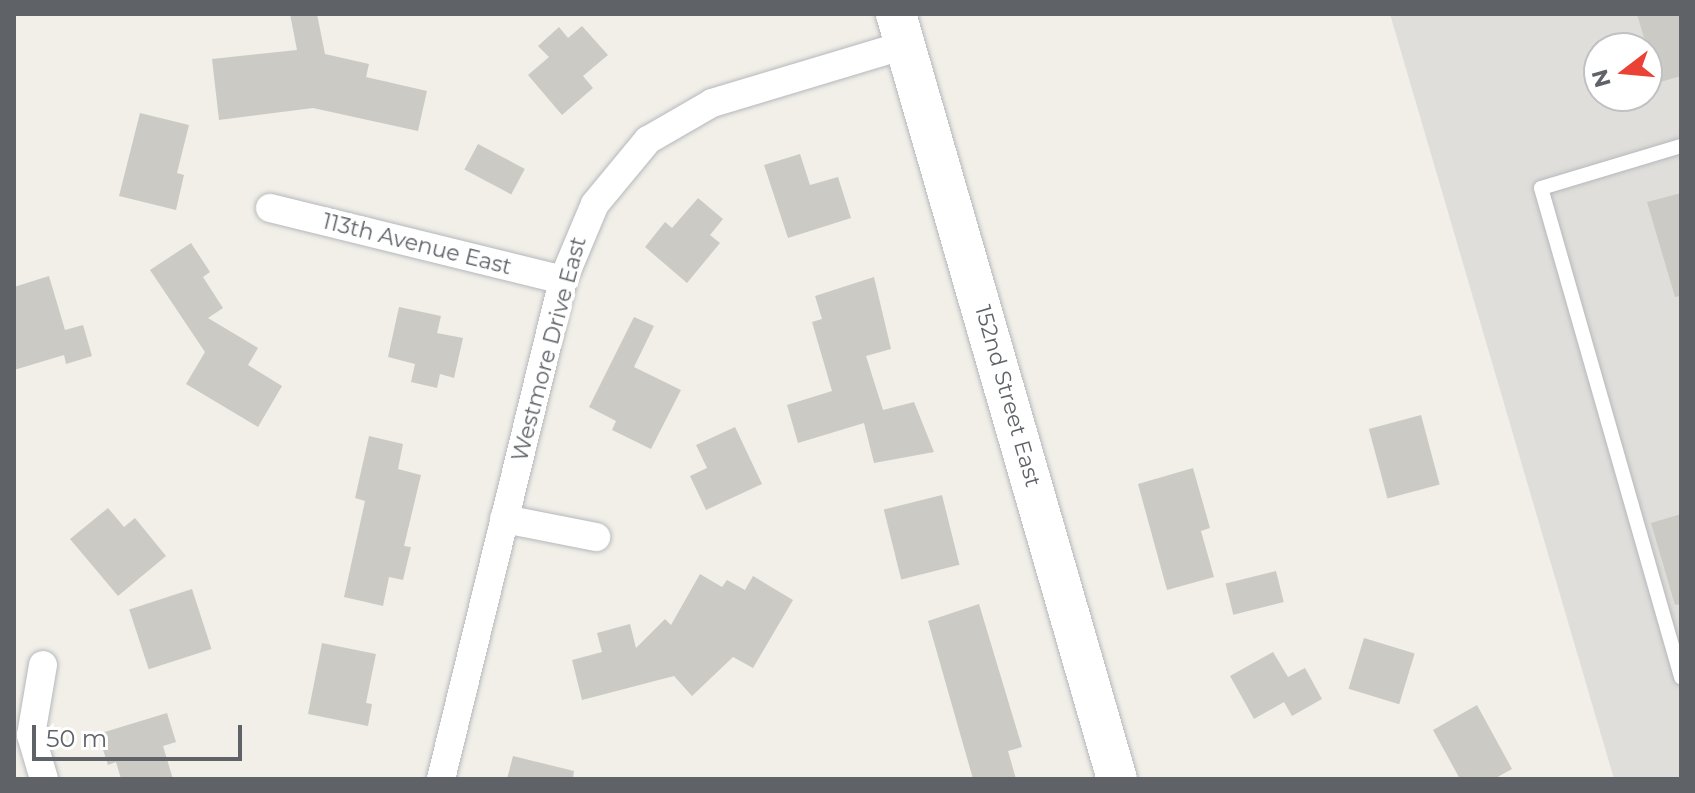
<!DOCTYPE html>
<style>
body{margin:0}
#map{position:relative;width:1695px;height:793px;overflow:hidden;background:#f1efe8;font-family:Montserrat,sans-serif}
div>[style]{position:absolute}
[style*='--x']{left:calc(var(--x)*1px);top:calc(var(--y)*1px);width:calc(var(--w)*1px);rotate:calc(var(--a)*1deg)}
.industrial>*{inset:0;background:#e0deda}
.building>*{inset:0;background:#cccac5;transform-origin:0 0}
.roads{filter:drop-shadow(0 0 2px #b5b8bc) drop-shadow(0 0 2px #b5b8bc)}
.service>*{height:14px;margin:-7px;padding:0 7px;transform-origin:7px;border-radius:7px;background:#fff}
.minor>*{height:28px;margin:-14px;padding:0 14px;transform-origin:14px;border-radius:14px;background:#fff}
.secondary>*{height:40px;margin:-20px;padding:0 20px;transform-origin:20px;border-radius:20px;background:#fff}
span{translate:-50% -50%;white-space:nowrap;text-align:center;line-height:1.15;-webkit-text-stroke:8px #fff;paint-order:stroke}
.street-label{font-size:22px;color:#5f6368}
.frame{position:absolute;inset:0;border:16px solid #5f6368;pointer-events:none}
.north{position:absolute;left:1583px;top:32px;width:80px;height:80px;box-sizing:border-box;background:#fff;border:2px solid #bfc1c3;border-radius:50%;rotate:254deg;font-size:22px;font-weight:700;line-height:32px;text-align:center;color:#5f6368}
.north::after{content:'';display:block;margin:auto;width:28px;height:36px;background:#ea4335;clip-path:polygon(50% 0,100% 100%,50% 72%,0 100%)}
.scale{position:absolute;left:32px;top:725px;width:210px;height:36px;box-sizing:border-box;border:4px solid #5f6368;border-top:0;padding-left:10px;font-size:24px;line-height:28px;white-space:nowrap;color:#5f6368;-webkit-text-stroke:6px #fff;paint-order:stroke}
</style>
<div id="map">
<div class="industrial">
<div style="clip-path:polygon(evenodd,1390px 14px,1681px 14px,1681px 779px,1614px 779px,1390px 14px,1599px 48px,1647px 48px,1647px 96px,1599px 96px,1599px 48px)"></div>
</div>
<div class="building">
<div style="clip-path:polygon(290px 14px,317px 14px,325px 54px,369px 64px,366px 77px,427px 91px,418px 131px,313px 108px,219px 120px,212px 59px,297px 50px)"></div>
<div style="clip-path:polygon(1637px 14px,1681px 14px,1681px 76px,1657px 83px,1653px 70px,1647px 72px,1647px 48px)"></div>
<div style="clip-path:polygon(582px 26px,608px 55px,583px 76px,593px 88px,562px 115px,528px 75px,549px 57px,538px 46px,559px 27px,568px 38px)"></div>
<div style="clip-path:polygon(140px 113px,189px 125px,177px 173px,184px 175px,176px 210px,119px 196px)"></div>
<div style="left:478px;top:144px;width:53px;height:29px;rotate:28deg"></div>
<div style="clip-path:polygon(800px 154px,810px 185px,838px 177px,851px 218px,788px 238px,764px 165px)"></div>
<div style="clip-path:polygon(1681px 193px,1681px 296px,1675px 297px,1647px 202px)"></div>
<div style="clip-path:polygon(698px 198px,723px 219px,710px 235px,720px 243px,687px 283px,645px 247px,665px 222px,672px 228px)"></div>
<div style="clip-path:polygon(191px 243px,210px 272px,203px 277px,223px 308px,208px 318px,258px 348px,248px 365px,282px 386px,258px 427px,186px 384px,205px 352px,150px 270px)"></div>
<div style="clip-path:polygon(49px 276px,65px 330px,83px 325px,92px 356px,66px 364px,64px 355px,14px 370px,14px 287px)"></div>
<div style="clip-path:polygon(874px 277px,891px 349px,866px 356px,883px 410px,914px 402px,934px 452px,874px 463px,864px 423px,798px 443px,787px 405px,832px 391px,812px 322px,822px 319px,815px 296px)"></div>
<div style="clip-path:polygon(399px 307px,441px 316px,437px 333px,463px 338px,454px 378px,440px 374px,437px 388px,411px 382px,415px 364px,388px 357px)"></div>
<div style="clip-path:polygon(634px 317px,654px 326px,634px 367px,681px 390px,651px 449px,612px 430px,616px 421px,589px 407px)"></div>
<div style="left:1421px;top:415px;width:72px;height:54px;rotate:75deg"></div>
<div style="clip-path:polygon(735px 427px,762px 484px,706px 510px,690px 476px,707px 468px,696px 445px)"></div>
<div style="clip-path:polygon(369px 436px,403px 444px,398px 469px,421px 475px,404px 546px,411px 547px,403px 580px,389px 577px,383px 606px,344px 597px,365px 501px,355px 498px)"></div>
<div style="clip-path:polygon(1193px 468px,1210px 528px,1201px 531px,1214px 577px,1167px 590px,1138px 484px)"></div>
<div style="left:942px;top:495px;width:72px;height:60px;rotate:76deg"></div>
<div style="clip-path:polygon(108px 508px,124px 527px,135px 518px,166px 556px,118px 596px,70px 539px)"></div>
<div style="clip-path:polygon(1681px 514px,1681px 604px,1675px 605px,1651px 523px)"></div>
<div style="left:1276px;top:571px;width:32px;height:52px;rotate:76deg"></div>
<div style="clip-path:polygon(700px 574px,722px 587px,727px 580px,745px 590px,753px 576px,793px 600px,753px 668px,733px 657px,692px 696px,674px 676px,582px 700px,572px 660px,602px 652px,597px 633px,630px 624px,636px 648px,665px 619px,671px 625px)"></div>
<div style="left:192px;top:589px;width:63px;height:66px;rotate:72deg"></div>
<div style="clip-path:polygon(979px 604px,1022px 747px,1008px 751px,1016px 779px,973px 779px,928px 621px)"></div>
<div style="left:1364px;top:638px;width:53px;height:53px;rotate:17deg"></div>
<div style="clip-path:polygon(322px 643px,376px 654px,366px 703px,372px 704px,368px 726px,308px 714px)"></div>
<div style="clip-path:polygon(1273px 652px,1288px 677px,1305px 668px,1322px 699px,1292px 716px,1284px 702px,1254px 719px,1230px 676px)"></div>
<div style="clip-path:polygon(1477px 705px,1512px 769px,1494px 779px,1460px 779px,1433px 730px)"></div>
<div style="clip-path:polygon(167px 713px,176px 742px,163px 746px,173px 779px,121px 779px,116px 762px,108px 765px,98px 734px)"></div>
<div style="clip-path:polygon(513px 756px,574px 771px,573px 779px,507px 779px)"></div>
</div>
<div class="roads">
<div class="service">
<div style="--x:1681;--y:146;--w:146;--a:163.3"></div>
<div style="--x:1541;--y:188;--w:509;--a:74.02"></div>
</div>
<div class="minor">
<div style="--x:270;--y:208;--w:302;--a:13.8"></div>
<div style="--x:504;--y:519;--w:94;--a:11.1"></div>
<div style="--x:43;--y:665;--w:71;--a:99.7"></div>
<div style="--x:31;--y:735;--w:46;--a:73.5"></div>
<div style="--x:441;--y:779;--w:514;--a:-76.26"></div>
<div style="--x:563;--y:280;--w:82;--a:-67.2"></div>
<div style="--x:595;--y:204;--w:83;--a:-50.4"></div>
<div style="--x:648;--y:140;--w:74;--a:-30"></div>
<div style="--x:712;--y:103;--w:202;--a:-16.7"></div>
</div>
<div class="secondary">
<div style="--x:896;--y:14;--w:796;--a:73.89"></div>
</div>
</div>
<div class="street-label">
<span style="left:417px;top:244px;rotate:14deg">113th Avenue East</span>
<span style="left:549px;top:349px;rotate:-75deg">Westmore Drive East</span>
<span style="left:1008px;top:396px;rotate:74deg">152nd Street East</span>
</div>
<div class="frame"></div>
<div class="north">N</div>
<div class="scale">50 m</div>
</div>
